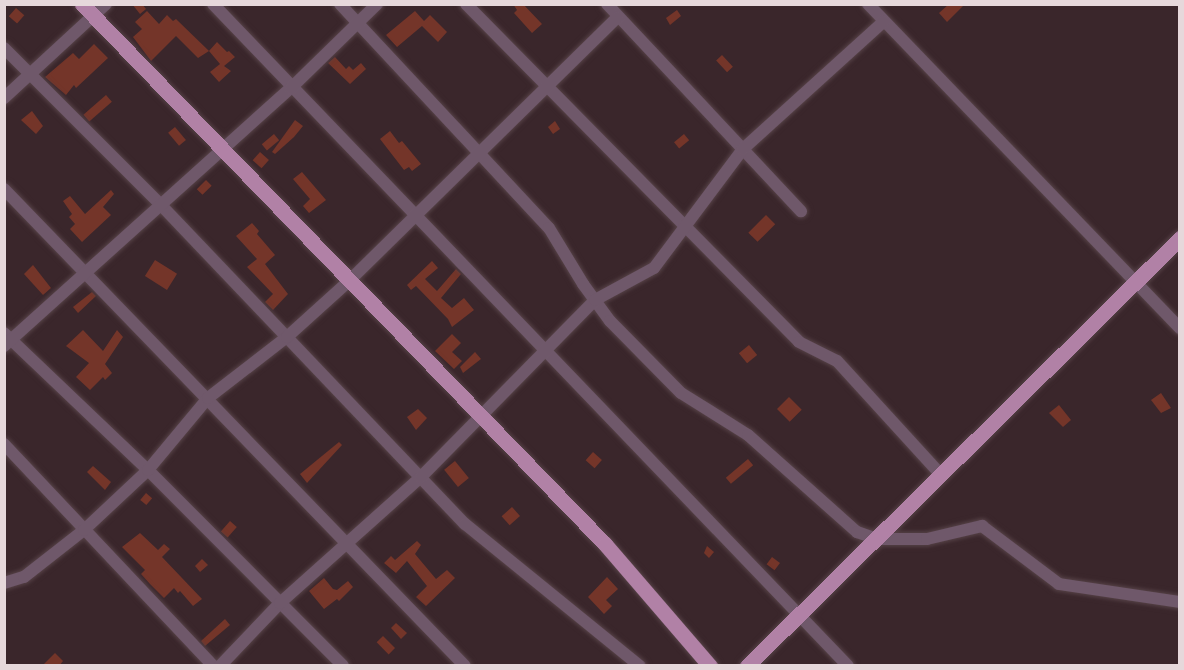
<!DOCTYPE html>
<style>
body{margin:0}
#map{position:relative;width:1184px;height:670px;overflow:hidden;background:#3a262b;font-family:"Roboto Condensed",sans-serif}
div>[style]{position:absolute}
[style*='--x']{left:calc(var(--x)*1px);top:calc(var(--y)*1px);width:calc(var(--w)*1px);rotate:calc(var(--a)*1deg)}
.building>*{inset:0;background:#743529;transform-origin:0 0}
.roads{filter:drop-shadow(0 0 2px #564247) drop-shadow(0 0 2px #564247)}
.minor>*{height:12px;margin:-6px;padding:0 6px;transform-origin:6px;border-radius:6px;background:#6f586a}
.primary>*{height:15px;margin:-7.5px;padding:0 7.5px;transform-origin:7.5px;border-radius:7.5px;background:#b181a6}
span{translate:-50% -50%;white-space:nowrap;text-align:center;line-height:1.15;-webkit-text-stroke:4.5px #301c21;paint-order:stroke}
.frame{position:absolute;inset:0;border:6px solid #e6d8db;pointer-events:none}
</style>
<div id="map">
<div class="building">
<div style="clip-path:polygon(132px 4px,142px 4px,146px 9px,140px 14px)"></div>
<div style="clip-path:polygon(513px 4px,523px 4px,542px 24px,532px 33px,514px 13px,517px 10px)"></div>
<div style="clip-path:polygon(949px 4px,965px 4px,947px 22px,939px 13px)"></div>
<div style="left:16px;top:8px;width:11px;height:11px;rotate:41deg"></div>
<div style="clip-path:polygon(677px 10px,681px 16px,670px 25px,666px 18px)"></div>
<div style="clip-path:polygon(147px 11px,159px 24px,167px 15px,173px 21px,176px 19px,209px 51px,217px 42px,227px 52px,229px 51px,235px 57px,224px 66px,231px 71px,219px 82px,210px 72px,220px 64px,209px 51px,198px 58px,176px 36px,151px 61px,133px 37px,142px 29px,135px 22px)"></div>
<div style="clip-path:polygon(415px 11px,424px 21px,430px 15px,447px 32px,438px 42px,422px 26px,397px 47px,386px 35px)"></div>
<div style="clip-path:polygon(94px 44px,108px 58px,76px 88px,74px 85px,66px 95px,45px 77px,73px 53px,79px 59px)"></div>
<div style="left:722px;top:55px;width:16px;height:8px;rotate:47deg"></div>
<div style="clip-path:polygon(335px 57px,346px 69px,349px 66px,353px 70px,361px 63px,366px 69px,350px 84px,328px 63px)"></div>
<div style="left:106px;top:95px;width:9px;height:30px;rotate:49deg"></div>
<div style="clip-path:polygon(32px 111px,43px 126px,36px 134px,21px 120px)"></div>
<div style="clip-path:polygon(295px 120px,303px 126px,294px 137px,275px 154px,272px 152px)"></div>
<div style="clip-path:polygon(555px 121px,560px 129px,553px 134px,548px 127px)"></div>
<div style="left:175px;top:127px;width:17px;height:9px;rotate:50deg"></div>
<div style="clip-path:polygon(390px 131px,399px 143px,402px 141px,421px 164px,412px 171px,409px 167px,404px 170px,380px 139px)"></div>
<div style="left:274px;top:134px;width:8px;height:16px;rotate:50deg"></div>
<div style="left:684px;top:134px;width:8px;height:13px;rotate:50deg"></div>
<div style="left:260px;top:152px;width:12px;height:11px;rotate:42deg"></div>
<div style="clip-path:polygon(302px 172px,326px 200px,309px 213px,303px 206px,310px 199px,293px 179px)"></div>
<div style="left:206px;top:180px;width:8px;height:13px;rotate:45deg"></div>
<div style="clip-path:polygon(111px 190px,114px 194px,103px 207px,111px 215px,82px 242px,70px 229px,75px 224px,69px 217px,72px 214px,63px 201px,70px 196px,85px 214px)"></div>
<div style="left:766px;top:215px;width:13px;height:25px;rotate:45deg"></div>
<div style="clip-path:polygon(252px 223px,259px 231px,257px 234px,275px 255px,265px 264px,288px 294px,273px 310px,265px 302px,273px 294px,247px 267px,257px 259px,236px 236px)"></div>
<div style="left:155px;top:260px;width:26px;height:19px;rotate:32deg"></div>
<div style="clip-path:polygon(432px 261px,438px 268px,425px 279px,437px 291px,456px 269px,461px 274px,441px 298px,452px 308px,464px 298px,474px 310px,452px 327px,448px 319px,416px 286px,411px 290px,407px 285px)"></div>
<div style="clip-path:polygon(33px 265px,51px 288px,43px 295px,24px 274px)"></div>
<div style="clip-path:polygon(92px 292px,96px 296px,78px 313px,73px 307px)"></div>
<div style="clip-path:polygon(83px 330px,103px 351px,117px 330px,123px 337px,105px 364px,112px 373px,105px 380px,103px 377px,90px 390px,76px 377px,89px 363px,66px 346px)"></div>
<div style="clip-path:polygon(452px 334px,461px 343px,452px 352px,462px 361px,454px 369px,435px 351px)"></div>
<div style="left:749px;top:345px;width:13px;height:13px;rotate:51deg"></div>
<div style="clip-path:polygon(475px 352px,481px 359px,463px 373px,460px 367px)"></div>
<div style="clip-path:polygon(1161px 393px,1171px 408px,1161px 413px,1151px 400px)"></div>
<div style="left:789px;top:397px;width:18px;height:17px;rotate:45deg"></div>
<div style="clip-path:polygon(1059px 405px,1071px 420px,1063px 427px,1049px 413px)"></div>
<div style="clip-path:polygon(418px 409px,427px 418px,416px 430px,407px 417px)"></div>
<div style="clip-path:polygon(339px 442px,342px 445px,307px 483px,300px 474px)"></div>
<div style="left:593px;top:452px;width:12px;height:11px;rotate:42deg"></div>
<div style="left:748px;top:459px;width:8px;height:29px;rotate:50deg"></div>
<div style="left:455px;top:461px;width:22px;height:14px;rotate:51deg"></div>
<div style="clip-path:polygon(93px 466px,111px 482px,105px 490px,87px 472px)"></div>
<div style="left:146px;top:493px;width:8px;height:9px;rotate:40deg"></div>
<div style="left:512px;top:507px;width:12px;height:14px;rotate:48deg"></div>
<div style="left:230px;top:521px;width:9px;height:14px;rotate:41deg"></div>
<div style="clip-path:polygon(140px 533px,158px 550px,164px 544px,170px 549px,162px 557px,202px 599px,193px 606px,180px 591px,178px 593px,174px 588px,164px 598px,150px 584px,141px 574px,145px 570px,122px 547px)"></div>
<div style="clip-path:polygon(417px 541px,421px 545px,415px 554px,436px 579px,447px 570px,455px 578px,426px 606px,416px 597px,427px 586px,407px 561px,396px 573px,384px 563px,391px 556px,395px 560px)"></div>
<div style="clip-path:polygon(707px 546px,714px 552px,709px 558px,704px 553px)"></div>
<div style="left:772px;top:557px;width:10px;height:9px;rotate:37deg"></div>
<div style="clip-path:polygon(202px 559px,208px 565px,200px 572px,195px 566px)"></div>
<div style="clip-path:polygon(607px 577px,618px 589px,606px 600px,612px 606px,604px 614px,588px 597px)"></div>
<div style="clip-path:polygon(324px 578px,333px 589px,337px 590px,348px 581px,353px 587px,339px 601px,337px 599px,324px 609px,309px 591px)"></div>
<div style="clip-path:polygon(225px 619px,230px 625px,205px 646px,201px 641px)"></div>
<div style="clip-path:polygon(396px 623px,407px 633px,401px 639px,391px 628px)"></div>
<div style="left:383px;top:636px;width:17px;height:9px;rotate:45deg"></div>
<div style="clip-path:polygon(55px 653px,63px 661px,59px 666px,42px 666px)"></div>
</div>
<div class="roads">
<div class="minor">
<div style="--x:213;--y:4;--w:917;--a:46.19"></div>
<div style="--x:340;--y:4;--w:306;--a:47"></div>
<div style="--x:549;--y:228;--w:66;--a:58.7"></div>
<div style="--x:583;--y:284;--w:46;--a:53.9"></div>
<div style="--x:610;--y:321;--w:101;--a:45.4"></div>
<div style="--x:681;--y:393;--w:79;--a:32.1"></div>
<div style="--x:748;--y:435;--w:146;--a:41.7"></div>
<div style="--x:857;--y:532;--w:21;--a:19"></div>
<div style="--x:877;--y:539;--w:50;--a:0"></div>
<div style="--x:927;--y:539;--w:57;--a:-13.3"></div>
<div style="--x:982;--y:526;--w:96;--a:37"></div>
<div style="--x:1059;--y:584;--w:122;--a:8.5"></div>
<div style="--x:466;--y:4;--w:474;--a:45.4"></div>
<div style="--x:799;--y:342;--w:42;--a:26.6"></div>
<div style="--x:837;--y:361;--w:154;--a:47.6"></div>
<div style="--x:607;--y:4;--w:284;--a:46.9"></div>
<div style="--x:868;--y:4;--w:450;--a:46.1"></div>
<div style="--x:4;--y:48;--w:221;--a:45"></div>
<div style="--x:160;--y:204;--w:442;--a:46.4"></div>
<div style="--x:465;--y:524;--w:225;--a:39.1"></div>
<div style="--x:4;--y:98;--w:139;--a:-42.7"></div>
<div style="--x:4;--y:189;--w:663;--a:45.98"></div>
<div style="--x:4;--y:333;--w:199;--a:43.6"></div>
<div style="--x:148;--y:470;--w:276;--a:45.1"></div>
<div style="--x:4;--y:346;--w:386;--a:-42"></div>
<div style="--x:291;--y:88;--w:120;--a:-44.3"></div>
<div style="--x:4;--y:444;--w:305;--a:46.7"></div>
<div style="--x:4;--y:583;--w:21;--a:-17"></div>
<div style="--x:24;--y:577;--w:76;--a:-38.1"></div>
<div style="--x:84;--y:530;--w:88;--a:-43.2"></div>
<div style="--x:148;--y:470;--w:94;--a:-50.2"></div>
<div style="--x:208;--y:398;--w:100;--a:-37.7"></div>
<div style="--x:287;--y:337;--w:85;--a:-42.1"></div>
<div style="--x:350;--y:280;--w:375;--a:-44.5"></div>
<div style="--x:220;--y:666;--w:87;--a:-46.4"></div>
<div style="--x:280;--y:603;--w:189;--a:-41.8"></div>
<div style="--x:421;--y:477;--w:248;--a:-45.5"></div>
<div style="--x:595;--y:300;--w:67;--a:-28.5"></div>
<div style="--x:654;--y:268;--w:149;--a:-53.2"></div>
<div style="--x:743;--y:149;--w:190;--a:-42.2"></div>
</div>
<div class="primary">
<div style="--x:82;--y:4;--w:752;--a:45.92"></div>
<div style="--x:605;--y:544;--w:161;--a:49.3"></div>
<div style="--x:747;--y:666;--w:609;--a:-44.67"></div>
</div>
</div>
<div class="frame"></div>
</div>
